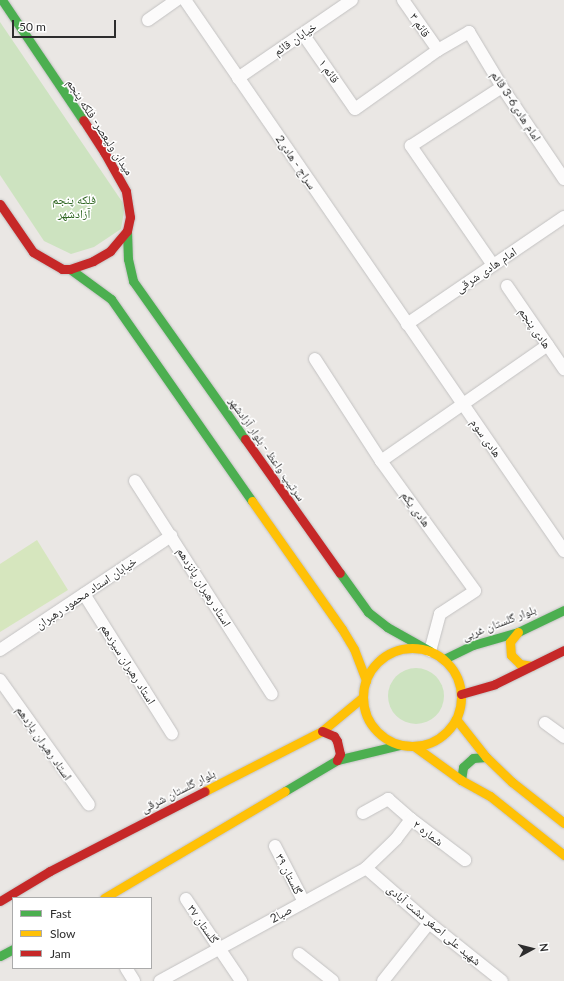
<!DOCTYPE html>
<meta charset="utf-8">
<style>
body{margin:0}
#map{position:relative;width:564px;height:981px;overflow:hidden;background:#eae7e4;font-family:Lato,"Noto Naskh Arabic",sans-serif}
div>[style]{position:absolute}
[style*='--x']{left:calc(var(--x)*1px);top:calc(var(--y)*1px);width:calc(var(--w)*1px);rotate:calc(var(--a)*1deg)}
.green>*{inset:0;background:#cde3c0}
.round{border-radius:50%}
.pitch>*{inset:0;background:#d6e6be}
.roads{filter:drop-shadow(0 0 1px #c3c2c2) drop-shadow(0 0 1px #c3c2c2)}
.street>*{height:12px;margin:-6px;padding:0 6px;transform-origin:6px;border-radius:6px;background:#fcfbfb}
.fast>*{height:9px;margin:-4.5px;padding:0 4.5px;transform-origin:4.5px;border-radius:4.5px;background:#4caf50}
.slow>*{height:9px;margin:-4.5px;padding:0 4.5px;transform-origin:4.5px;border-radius:4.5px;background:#ffc107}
.slow>.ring{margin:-4.5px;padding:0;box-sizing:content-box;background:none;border:9px solid #ffc107;border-radius:50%}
.jam>*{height:9px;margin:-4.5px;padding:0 4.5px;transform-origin:4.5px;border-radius:4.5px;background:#c62828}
span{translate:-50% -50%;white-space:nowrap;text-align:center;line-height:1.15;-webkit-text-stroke:3px #fff;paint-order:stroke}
.street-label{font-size:12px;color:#2d2d2d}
.park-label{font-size:12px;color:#2e6621}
.legend{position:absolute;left:12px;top:897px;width:140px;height:72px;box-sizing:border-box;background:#fff;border:1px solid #ababab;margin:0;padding:5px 7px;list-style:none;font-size:12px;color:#2d2d2d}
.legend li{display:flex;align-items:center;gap:8px;height:20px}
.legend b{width:20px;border:1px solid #ababab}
.north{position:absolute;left:512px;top:929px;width:40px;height:40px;-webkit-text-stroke:3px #fff;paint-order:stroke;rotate:83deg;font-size:11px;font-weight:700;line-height:16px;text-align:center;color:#2d2d2d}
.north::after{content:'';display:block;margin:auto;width:14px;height:18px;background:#2d2d2d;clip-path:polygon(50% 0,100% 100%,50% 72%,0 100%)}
.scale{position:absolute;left:12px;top:20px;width:104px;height:18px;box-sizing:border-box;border:2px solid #2d2d2d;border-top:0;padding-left:5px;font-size:12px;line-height:14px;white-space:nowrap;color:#2d2d2d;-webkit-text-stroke:3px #fff;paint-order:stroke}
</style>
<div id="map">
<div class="green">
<div style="clip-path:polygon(0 22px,125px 206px,121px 229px,94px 247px,71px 254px,44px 241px,0 175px)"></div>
<div class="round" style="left:388px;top:668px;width:56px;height:56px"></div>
</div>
<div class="pitch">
<div style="clip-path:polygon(37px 540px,68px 590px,0 632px,0 564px)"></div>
</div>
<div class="roads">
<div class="street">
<div style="--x:185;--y:0;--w:669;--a:55.48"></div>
<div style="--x:403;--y:0;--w:61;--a:55"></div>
<div style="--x:148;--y:20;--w:35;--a:-35"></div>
<div style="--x:303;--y:34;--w:91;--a:55.3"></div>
<div style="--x:355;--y:109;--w:102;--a:-35.4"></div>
<div style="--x:438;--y:50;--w:36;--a:-30"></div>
<div style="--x:469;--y:32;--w:64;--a:59"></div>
<div style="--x:502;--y:87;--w:111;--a:56"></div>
<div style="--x:238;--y:78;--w:138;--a:-34.4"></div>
<div style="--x:493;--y:265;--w:145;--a:-124.6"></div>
<div style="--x:411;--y:146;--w:108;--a:-33"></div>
<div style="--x:507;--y:286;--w:101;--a:55.5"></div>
<div style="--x:407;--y:324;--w:190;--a:-34.3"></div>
<div style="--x:315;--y:359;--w:121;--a:57.1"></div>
<div style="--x:381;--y:461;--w:160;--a:54.1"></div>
<div style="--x:475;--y:591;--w:42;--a:146.7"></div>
<div style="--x:440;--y:614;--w:38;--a:105"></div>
<div style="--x:381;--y:461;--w:203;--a:-34.8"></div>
<div style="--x:135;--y:481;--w:253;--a:57.3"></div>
<div style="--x:84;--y:594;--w:165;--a:57.8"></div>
<div style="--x:0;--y:650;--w:206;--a:-33.7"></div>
<div style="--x:0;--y:680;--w:153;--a:54.5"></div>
<div style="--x:545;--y:723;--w:24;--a:36"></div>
<div style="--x:363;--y:813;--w:29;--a:-29"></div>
<div style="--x:388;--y:799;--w:30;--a:41"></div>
<div style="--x:275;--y:846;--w:63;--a:62.6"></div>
<div style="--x:366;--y:868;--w:84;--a:41.1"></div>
<div style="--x:429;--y:923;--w:93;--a:38.5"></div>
<div style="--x:186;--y:899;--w:99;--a:56.1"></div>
<div style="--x:299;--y:954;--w:43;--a:38.5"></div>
<div style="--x:126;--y:968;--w:15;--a:58"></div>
<div style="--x:160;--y:981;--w:235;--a:-28.7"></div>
<div style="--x:366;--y:868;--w:42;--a:-44"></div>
<div style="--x:396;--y:839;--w:25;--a:-53"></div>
<div style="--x:411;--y:819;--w:68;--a:37.2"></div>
<div style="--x:383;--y:981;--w:74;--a:-51.6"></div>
</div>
<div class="fast">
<div style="--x:2;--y:0;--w:145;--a:56"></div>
<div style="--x:127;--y:231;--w:28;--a:88"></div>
<div style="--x:128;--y:259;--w:23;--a:77"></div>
<div style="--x:133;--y:281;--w:194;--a:54.7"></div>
<div style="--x:70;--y:269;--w:51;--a:36.2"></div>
<div style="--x:111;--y:299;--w:246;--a:55.1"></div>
<div style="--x:340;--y:573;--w:48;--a:54.3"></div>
<div style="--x:368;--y:612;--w:24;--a:38"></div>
<div style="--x:387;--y:627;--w:49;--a:29.2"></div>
<div style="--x:444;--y:659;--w:32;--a:-26"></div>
<div style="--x:473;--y:645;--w:47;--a:-16.1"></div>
<div style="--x:518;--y:632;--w:51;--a:-25.6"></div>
<div style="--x:461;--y:780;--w:13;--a:-81"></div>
<div style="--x:463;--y:767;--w:13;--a:-42"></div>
<div style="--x:473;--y:758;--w:13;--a:-4"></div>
<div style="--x:285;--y:791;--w:61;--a:-30.8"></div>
<div style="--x:337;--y:760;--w:65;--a:-13.4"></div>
<div style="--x:0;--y:956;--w:15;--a:-28"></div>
</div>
<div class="slow">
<div style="--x:252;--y:501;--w:156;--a:54.9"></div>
<div style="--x:342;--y:629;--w:23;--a:59"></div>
<div style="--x:354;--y:649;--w:34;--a:69"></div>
<div style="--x:518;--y:632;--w:13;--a:129"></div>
<div style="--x:510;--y:642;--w:13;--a:86"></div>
<div style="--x:511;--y:655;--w:13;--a:45"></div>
<div style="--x:520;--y:664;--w:12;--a:9"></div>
<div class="ring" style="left:363px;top:648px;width:89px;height:89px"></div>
<div style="--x:456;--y:719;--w:48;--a:51.7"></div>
<div style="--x:486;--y:757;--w:36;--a:44"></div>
<div style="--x:512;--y:782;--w:66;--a:38.3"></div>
<div style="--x:414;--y:746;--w:58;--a:35.9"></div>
<div style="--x:461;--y:780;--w:33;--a:29"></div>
<div style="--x:490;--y:796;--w:95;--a:38.6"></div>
<div style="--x:205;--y:791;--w:131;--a:-27.1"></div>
<div style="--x:322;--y:731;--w:53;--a:-39.7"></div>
<div style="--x:104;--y:898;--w:210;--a:-30.6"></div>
</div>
<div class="jam">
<div style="--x:0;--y:204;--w:58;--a:55.5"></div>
<div style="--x:33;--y:252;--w:34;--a:30"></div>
<div style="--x:62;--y:269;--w:8;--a:0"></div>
<div style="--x:70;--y:269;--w:24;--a:-19"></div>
<div style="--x:93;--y:261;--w:20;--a:-30"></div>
<div style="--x:110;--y:251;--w:26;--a:-50"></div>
<div style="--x:127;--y:231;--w:14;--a:-78"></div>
<div style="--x:130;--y:217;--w:26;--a:-99"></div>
<div style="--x:126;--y:191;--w:45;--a:-119.4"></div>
<div style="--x:104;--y:152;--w:38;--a:-123"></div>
<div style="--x:245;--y:439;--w:164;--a:54.7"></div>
<div style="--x:461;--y:694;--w:35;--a:-16"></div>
<div style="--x:495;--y:684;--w:77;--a:-26.2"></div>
<div style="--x:322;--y:731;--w:13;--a:23"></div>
<div style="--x:334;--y:736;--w:6;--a:59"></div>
<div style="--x:337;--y:741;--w:13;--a:77"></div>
<div style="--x:340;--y:754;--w:7;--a:117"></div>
<div style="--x:0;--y:901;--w:58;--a:-31"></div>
<div style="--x:50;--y:871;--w:174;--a:-27.3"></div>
</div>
</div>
<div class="street-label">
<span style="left:420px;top:25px;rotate:56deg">قائم ۳</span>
<span style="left:295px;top:39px;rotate:-34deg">خیابان قائم</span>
<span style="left:329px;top:71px;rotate:55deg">قائم ۱</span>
<span style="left:516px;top:106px;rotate:57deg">امام هادی6-3 قائم</span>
<span style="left:100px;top:127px;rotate:57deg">میدان ولیعصر- فلکه پنجم</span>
<span style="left:296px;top:162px;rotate:56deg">سراج - هادی2</span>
<span style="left:486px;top:270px;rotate:-34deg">امام هادی شرقی</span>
<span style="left:535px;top:328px;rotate:55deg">هادی پنجم</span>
<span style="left:486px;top:438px;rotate:55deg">هادی سوم</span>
<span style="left:267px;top:449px;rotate:55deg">سرتیپ واعظ - بلوار آزادشهر</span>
<span style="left:416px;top:509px;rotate:54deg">هادی یکم</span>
<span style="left:204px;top:587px;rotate:58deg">استاد رهبران پانزدهم</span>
<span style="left:86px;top:593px;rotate:-34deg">خیابان استاد محمود رهبران</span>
<span style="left:499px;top:623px;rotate:-21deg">بلوار گلستان غربی</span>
<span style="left:128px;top:664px;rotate:58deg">استاد رهبران سیزدهم</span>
<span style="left:44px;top:743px;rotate:55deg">استاد رهبران یازدهم</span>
<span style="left:178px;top:791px;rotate:-27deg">بلوار گلستان شرقی</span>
<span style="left:428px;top:833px;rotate:36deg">شماره ۲</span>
<span style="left:289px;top:874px;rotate:63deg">گلستان ۳۹</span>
<span style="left:281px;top:914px;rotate:-29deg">صبا2</span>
<span style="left:203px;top:924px;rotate:55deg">گلستان ۳۷</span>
<span style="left:434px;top:925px;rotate:40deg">شهید علی اصغر دشت آبادی</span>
</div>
<div class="park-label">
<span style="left:74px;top:207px">فلکه پنجم<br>آزادشهر</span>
</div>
<ul class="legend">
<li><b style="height:5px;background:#4caf50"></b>Fast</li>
<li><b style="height:5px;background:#ffc107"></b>Slow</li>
<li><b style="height:5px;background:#c62828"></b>Jam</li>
</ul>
<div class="north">N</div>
<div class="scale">50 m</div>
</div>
